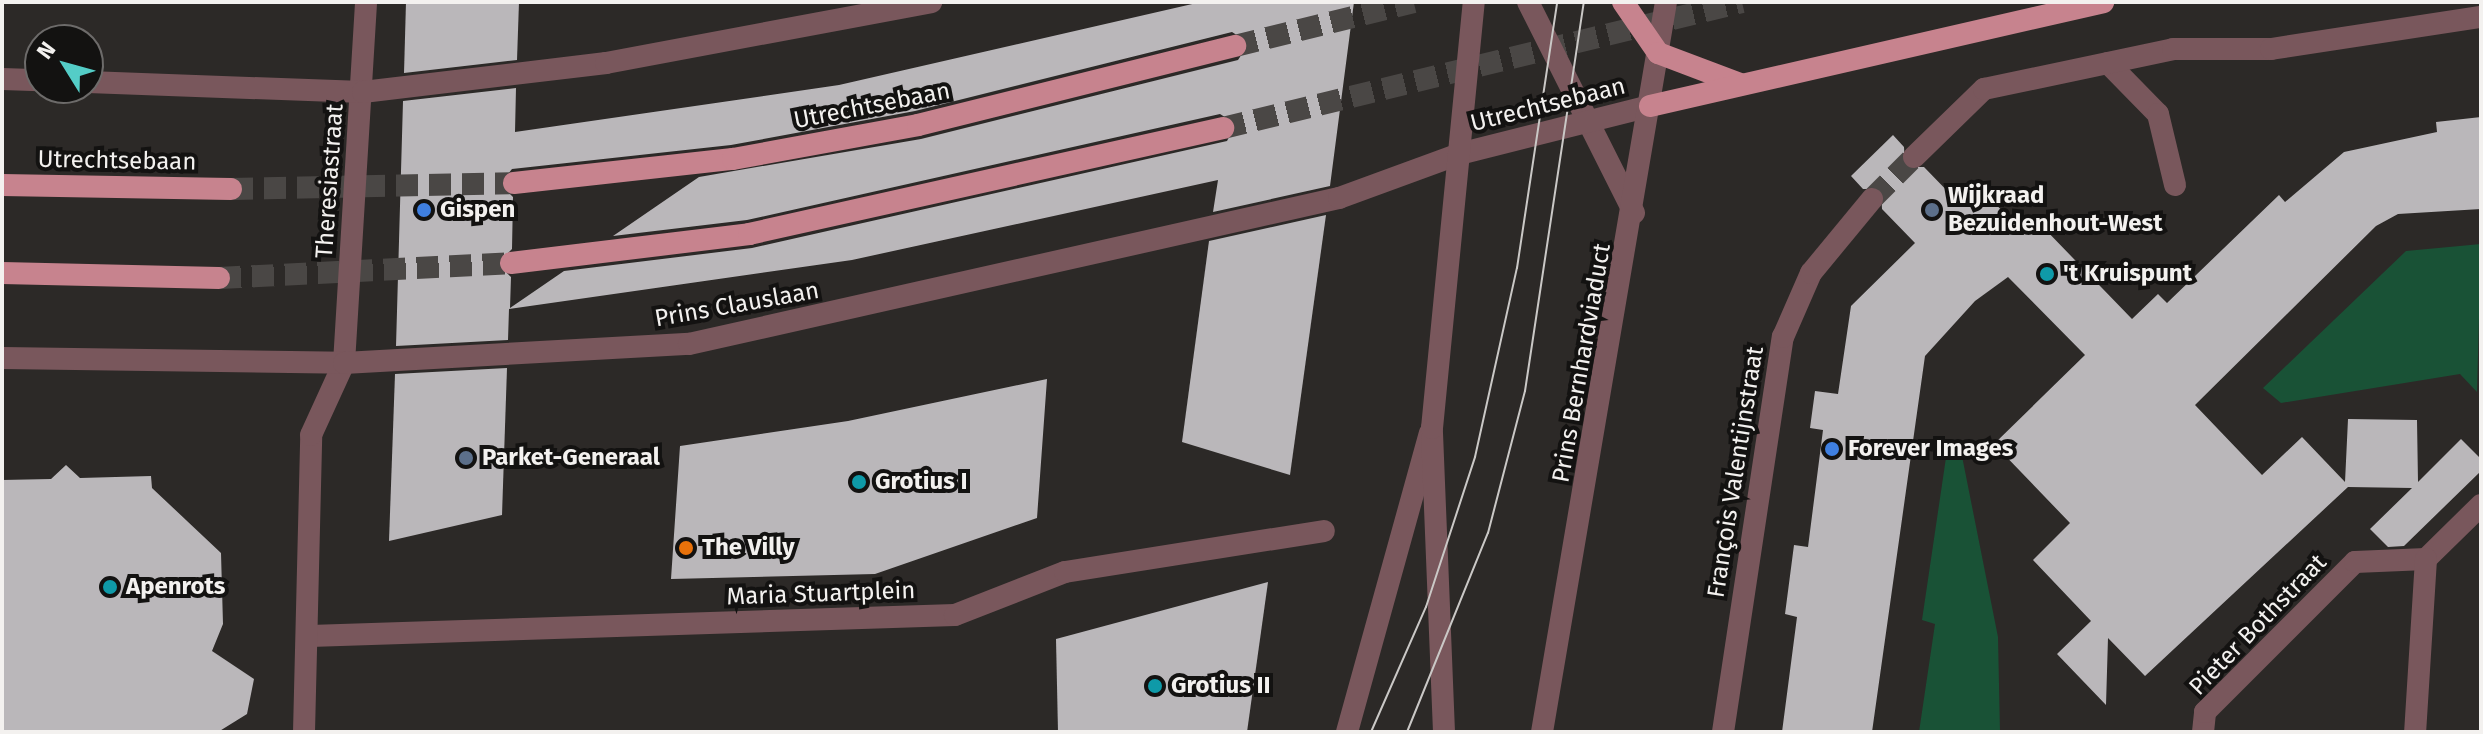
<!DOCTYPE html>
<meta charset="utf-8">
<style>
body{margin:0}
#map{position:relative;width:2483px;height:734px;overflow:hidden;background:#2c2927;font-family:"Fira Sans",sans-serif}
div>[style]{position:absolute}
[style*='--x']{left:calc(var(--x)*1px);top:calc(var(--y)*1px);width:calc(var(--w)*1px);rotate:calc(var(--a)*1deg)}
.green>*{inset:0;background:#195236}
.building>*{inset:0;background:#bab7ba}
.minor-tunnel>*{height:22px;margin-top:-11px;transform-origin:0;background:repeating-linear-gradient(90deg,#4a4745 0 22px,transparent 0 33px)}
.primary-tunnel>*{height:22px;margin-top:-11px;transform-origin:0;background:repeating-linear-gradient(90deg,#4a4745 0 22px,transparent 0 33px)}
.pedestrian>*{height:22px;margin:-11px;padding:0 11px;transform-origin:11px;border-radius:11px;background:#79575c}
.minor>*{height:22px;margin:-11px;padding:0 11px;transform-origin:11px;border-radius:11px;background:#79575c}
.tertiary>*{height:22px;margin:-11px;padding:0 11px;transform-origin:11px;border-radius:11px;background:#79575c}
.primary>*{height:22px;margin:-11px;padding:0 11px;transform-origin:11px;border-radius:11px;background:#c7838e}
.tram>*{height:2px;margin:-1px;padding:0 1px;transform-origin:1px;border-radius:1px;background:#cac8c6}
.dots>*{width:22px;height:22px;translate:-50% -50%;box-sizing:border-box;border:4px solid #131211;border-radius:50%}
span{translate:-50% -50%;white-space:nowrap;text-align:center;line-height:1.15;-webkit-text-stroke:8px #131211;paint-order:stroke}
.street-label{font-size:24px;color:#f3f1ef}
.poi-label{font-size:24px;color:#f3f1ef;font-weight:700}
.left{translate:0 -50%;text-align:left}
.frame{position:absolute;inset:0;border:4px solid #f3f1ef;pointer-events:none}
.north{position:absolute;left:24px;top:24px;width:80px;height:80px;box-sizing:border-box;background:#131211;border:2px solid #6d6b6a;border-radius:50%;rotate:307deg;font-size:22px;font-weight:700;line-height:32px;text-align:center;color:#f3f1ef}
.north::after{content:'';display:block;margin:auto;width:28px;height:36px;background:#54cdc7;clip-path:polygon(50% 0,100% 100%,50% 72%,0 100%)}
</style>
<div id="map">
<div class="green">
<div style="clip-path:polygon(2481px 244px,2477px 392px,2460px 374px,2281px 403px,2263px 388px,2406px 251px)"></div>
<div style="clip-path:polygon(1959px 441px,1998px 637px,2000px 732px,1919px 732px,1935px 624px,1922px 620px,1948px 444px)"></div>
</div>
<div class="building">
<div style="clip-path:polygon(406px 2px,519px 2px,517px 60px,404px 73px)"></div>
<div style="clip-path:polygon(evenodd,1201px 2px,1354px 2px,1330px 186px,1213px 212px,1218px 180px,852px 260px,509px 309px,508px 340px,396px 346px,403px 101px,516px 88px,515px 132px,839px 85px,1201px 2px,1232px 32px,1249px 43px,1238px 60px,921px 139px,699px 177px,613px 236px,747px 220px,1220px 114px,1236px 124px,1227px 141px,752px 248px,564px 271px,510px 308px,511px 277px,497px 264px,512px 249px,513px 197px,500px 184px,512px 169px,731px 145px,915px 111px,1232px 32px)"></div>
<div style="clip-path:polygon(2481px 117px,2481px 209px,2398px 214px,2376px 226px,2195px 405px,2262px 475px,2302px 437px,2345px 482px,2348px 419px,2417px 420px,2418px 482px,2461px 439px,2481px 459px,2481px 471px,2404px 546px,2388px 547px,2370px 529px,2412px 488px,2348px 487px,2145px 676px,2108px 638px,2106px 705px,2057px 654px,2091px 621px,2033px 560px,2070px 523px,1994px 444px,2085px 355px,2008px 277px,1975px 301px,1925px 356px,1872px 732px,1782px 732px,1797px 617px,1785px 614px,1794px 545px,1808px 547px,1823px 430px,1810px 428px,1815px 391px,1838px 394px,1851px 306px,1915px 243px,1882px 209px,1881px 189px,1863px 189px,1851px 176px,1893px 135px,1904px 147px,1905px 167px,1924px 167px,1957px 201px,1975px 183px,2013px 222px,2041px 225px,2132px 319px,2158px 294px,2167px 303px,2279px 195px,2285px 202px,2344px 152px,2437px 132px,2436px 122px)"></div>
<div style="clip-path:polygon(1326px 215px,1290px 475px,1182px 442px,1209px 241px)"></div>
<div style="clip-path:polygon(507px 368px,502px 515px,389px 541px,395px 374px)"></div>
<div style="clip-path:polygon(1047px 379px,1037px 518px,875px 574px,671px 579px,680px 446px,848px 421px)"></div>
<div style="clip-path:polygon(66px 465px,80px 478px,151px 476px,152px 488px,221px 553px,223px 624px,212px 651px,254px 679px,247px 714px,218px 732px,2px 732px,2px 480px,51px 479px)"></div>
<div style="clip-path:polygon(1268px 582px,1247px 732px,1058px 732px,1056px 639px)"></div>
</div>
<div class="minor-tunnel">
<div style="--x:1872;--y:199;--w:59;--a:-45"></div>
</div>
<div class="primary-tunnel">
<div style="--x:1235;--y:46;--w:184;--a:-13.8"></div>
<div style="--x:1223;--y:128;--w:534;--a:-13.65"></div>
<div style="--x:231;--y:189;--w:283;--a:-1.2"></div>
<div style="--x:219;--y:278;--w:292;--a:-2.9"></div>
</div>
<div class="pedestrian">
<div style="--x:310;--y:636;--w:645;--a:-1.86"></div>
<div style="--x:955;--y:615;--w:118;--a:-21.4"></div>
<div style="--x:1065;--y:572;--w:262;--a:-9"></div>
<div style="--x:304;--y:732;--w:297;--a:-88.6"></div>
<div style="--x:311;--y:435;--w:79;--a:-65.4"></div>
</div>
<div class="minor">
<div style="--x:2108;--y:63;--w:71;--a:45.6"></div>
<div style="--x:2158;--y:114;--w:73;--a:76.5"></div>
<div style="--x:1914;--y:157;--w:98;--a:-44.2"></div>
<div style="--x:1984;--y:89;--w:193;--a:-11.9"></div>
<div style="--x:2173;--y:49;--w:98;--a:0"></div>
<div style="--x:2271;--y:49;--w:212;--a:-8.7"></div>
<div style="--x:344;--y:363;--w:362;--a:-86.5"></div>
<div style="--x:2426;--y:559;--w:77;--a:-44.5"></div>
<div style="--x:1347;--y:732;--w:310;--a:-74.5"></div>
<div style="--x:1723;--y:732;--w:400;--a:-81.4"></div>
<div style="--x:1783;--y:337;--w:70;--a:-66.4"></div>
<div style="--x:1811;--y:273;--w:96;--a:-50.5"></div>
<div style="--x:2203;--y:732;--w:20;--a:-84"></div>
<div style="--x:2205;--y:712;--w:212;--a:-45"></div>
<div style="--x:2355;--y:562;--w:71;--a:-2.4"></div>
<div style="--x:2426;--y:559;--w:173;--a:93.6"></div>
</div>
<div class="tertiary">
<div style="--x:1528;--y:2;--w:236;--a:63.3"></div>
<div style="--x:2;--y:79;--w:38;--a:2"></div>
<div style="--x:88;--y:82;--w:275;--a:2.1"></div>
<div style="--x:363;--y:92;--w:245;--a:-6.8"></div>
<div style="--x:606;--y:63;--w:331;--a:-10.6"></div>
<div style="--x:2;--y:358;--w:342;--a:0.8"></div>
<div style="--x:344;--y:363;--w:346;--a:-3.2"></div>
<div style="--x:689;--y:344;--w:666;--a:-12.66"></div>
<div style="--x:1339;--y:198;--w:128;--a:-20.1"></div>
<div style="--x:1459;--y:154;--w:197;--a:-14.1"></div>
<div style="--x:1444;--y:732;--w:304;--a:-92.3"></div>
<div style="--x:1432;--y:428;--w:428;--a:-84.4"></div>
<div style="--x:1542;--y:732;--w:740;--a:-80.36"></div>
</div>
<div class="primary">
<div style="--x:1623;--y:2;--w:62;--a:55.5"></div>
<div style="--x:1658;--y:53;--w:88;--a:20.7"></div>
<div style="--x:1650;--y:106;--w:465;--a:-12.9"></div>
<div style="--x:514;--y:183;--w:220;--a:-6.3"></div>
<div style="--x:733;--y:159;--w:188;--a:-10.4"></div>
<div style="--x:918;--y:125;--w:327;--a:-14"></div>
<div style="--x:2;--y:185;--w:229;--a:1"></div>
<div style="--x:511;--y:263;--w:240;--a:-6.9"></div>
<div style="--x:749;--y:234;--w:486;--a:-12.6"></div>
<div style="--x:2;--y:273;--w:217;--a:1.3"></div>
</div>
<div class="tram">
<div style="--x:1371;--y:732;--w:137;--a:-66.3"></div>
<div style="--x:1426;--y:607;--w:158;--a:-71.9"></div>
<div style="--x:1475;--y:457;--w:194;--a:-77.5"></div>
<div style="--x:1517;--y:268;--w:269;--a:-81.4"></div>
<div style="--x:1407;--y:732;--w:215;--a:-67.9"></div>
<div style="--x:1488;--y:533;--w:147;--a:-75.4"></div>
<div style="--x:1525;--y:391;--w:393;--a:-81.4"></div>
</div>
<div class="dots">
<div style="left:424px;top:210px;background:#3f7fe0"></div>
<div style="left:1932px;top:210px;background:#5c6f8a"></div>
<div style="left:2047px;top:274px;background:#0f9aa8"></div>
<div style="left:1832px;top:449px;background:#3f7fe0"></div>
<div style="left:466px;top:458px;background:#5c6f8a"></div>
<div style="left:859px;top:482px;background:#0f9aa8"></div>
<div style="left:686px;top:548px;background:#e8710a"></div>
<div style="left:110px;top:587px;background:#0f9aa8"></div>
<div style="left:1155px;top:686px;background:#0f9aa8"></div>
</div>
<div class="street-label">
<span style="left:1548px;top:105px;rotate:-14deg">Utrechtsebaan</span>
<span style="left:872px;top:106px;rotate:-11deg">Utrechtsebaan</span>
<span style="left:117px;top:161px;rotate:1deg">Utrechtsebaan</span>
<span style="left:330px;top:181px;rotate:-86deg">Theresiastraat</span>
<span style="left:737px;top:305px;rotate:-10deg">Prins Clauslaan</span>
<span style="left:1582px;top:363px;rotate:-80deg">Prins Bernhardviaduct</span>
<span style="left:1736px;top:472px;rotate:-81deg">François Valentijnstraat</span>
<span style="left:821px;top:594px;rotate:-2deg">Maria Stuartplein</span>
<span style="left:2258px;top:625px;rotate:-46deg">Pieter Bothstraat</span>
</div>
<div class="poi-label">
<span class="left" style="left:1948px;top:210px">Wijkraad<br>Bezuidenhout-West</span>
<span class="left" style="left:440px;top:210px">Gispen</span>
<span class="left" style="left:2063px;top:274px">'t Kruispunt</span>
<span class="left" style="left:1848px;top:449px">Forever Images</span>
<span class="left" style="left:482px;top:458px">Parket-Generaal</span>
<span class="left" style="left:875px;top:482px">Grotius I</span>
<span class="left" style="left:702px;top:548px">The Villy</span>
<span class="left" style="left:126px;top:587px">Apenrots</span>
<span class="left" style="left:1171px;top:686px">Grotius II</span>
</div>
<div class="frame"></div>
<div class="north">N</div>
</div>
